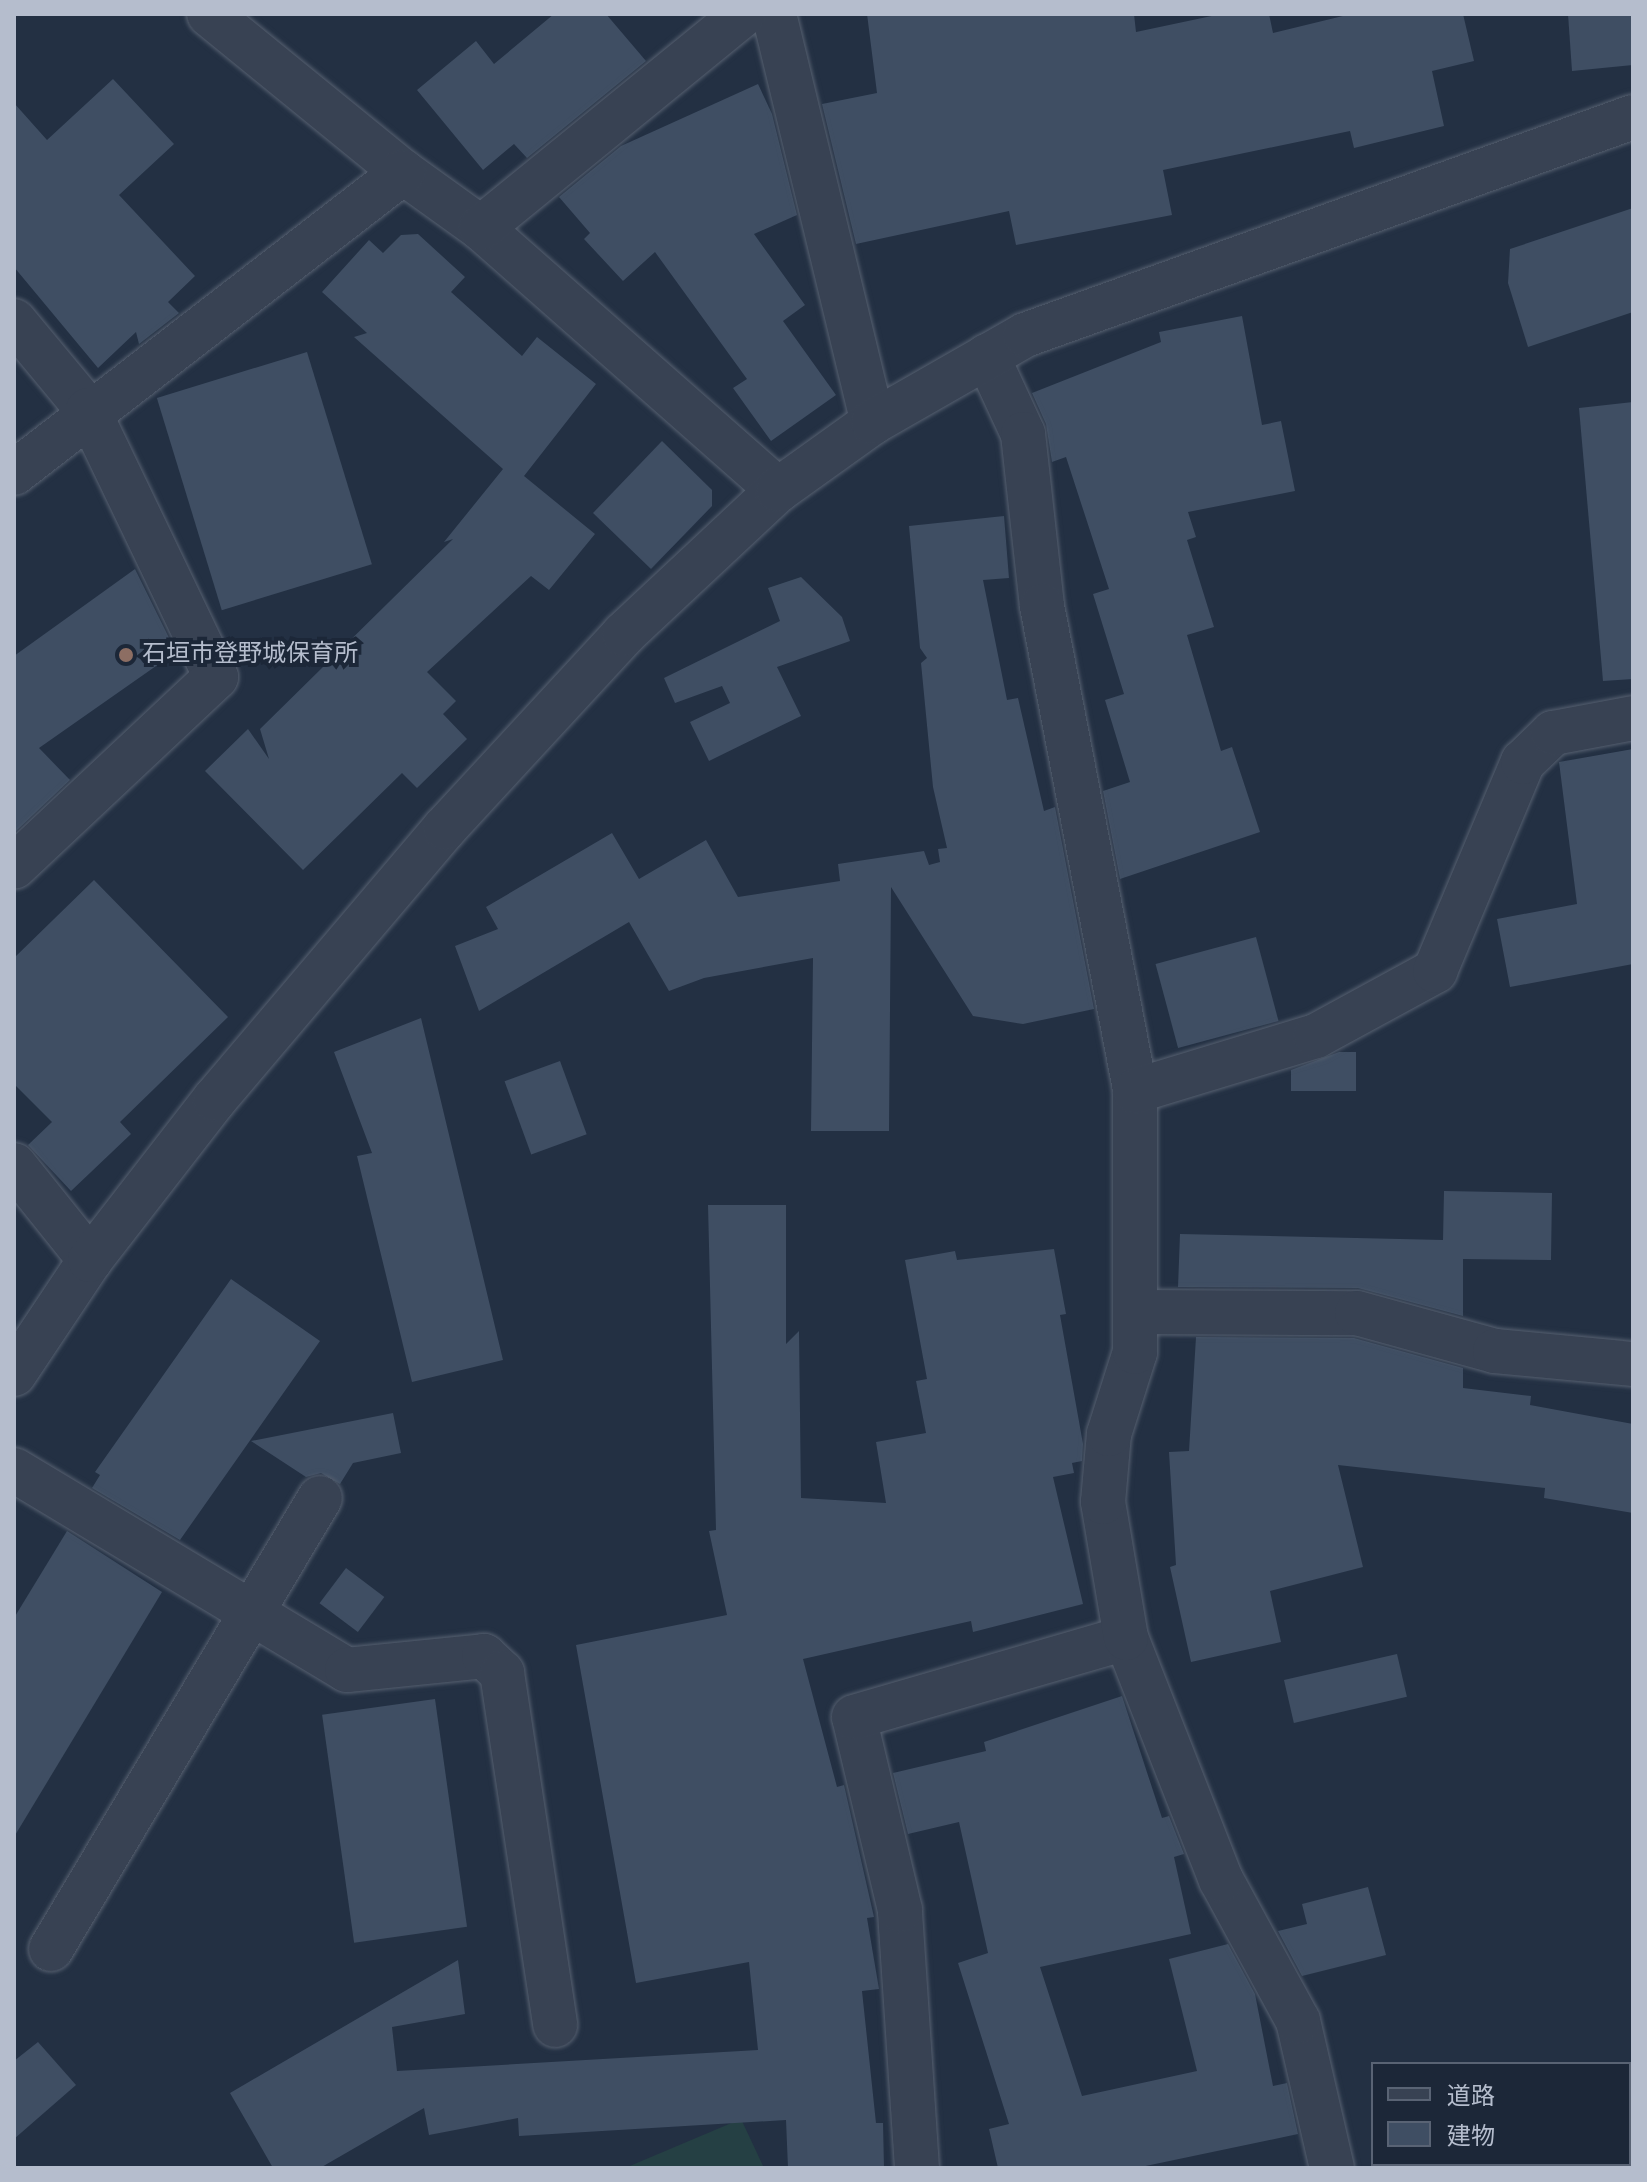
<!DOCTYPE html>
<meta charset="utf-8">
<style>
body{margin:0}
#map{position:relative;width:1647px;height:2182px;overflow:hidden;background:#233043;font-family:"Alegreya Sans","Noto Sans JP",sans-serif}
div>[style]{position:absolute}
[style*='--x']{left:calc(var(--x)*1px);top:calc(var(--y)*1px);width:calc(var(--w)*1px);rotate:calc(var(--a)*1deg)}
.green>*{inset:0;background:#254044}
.building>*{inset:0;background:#3f4e63;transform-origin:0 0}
.roads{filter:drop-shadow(0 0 2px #566070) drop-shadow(0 0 2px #566070)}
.minor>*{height:44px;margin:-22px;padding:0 22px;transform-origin:22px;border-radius:22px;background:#384253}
.dots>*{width:22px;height:22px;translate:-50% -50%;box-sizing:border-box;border:4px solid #1c2738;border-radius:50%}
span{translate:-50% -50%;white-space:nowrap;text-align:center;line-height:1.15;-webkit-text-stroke:8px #1c2738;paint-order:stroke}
.poi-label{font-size:24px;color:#b5bdcd}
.left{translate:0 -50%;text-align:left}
.frame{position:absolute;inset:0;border:16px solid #b5bdcd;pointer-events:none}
.legend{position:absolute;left:1371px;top:2062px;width:260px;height:104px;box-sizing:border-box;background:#1c2738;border:2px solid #596374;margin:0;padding:10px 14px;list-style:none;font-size:24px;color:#b5bdcd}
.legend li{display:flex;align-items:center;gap:16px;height:40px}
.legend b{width:40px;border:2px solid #596374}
</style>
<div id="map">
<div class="green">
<div style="clip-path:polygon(741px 2119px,764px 2168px,625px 2168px)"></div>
</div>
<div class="building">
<div style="clip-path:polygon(554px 14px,606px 14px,646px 61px,527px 158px,514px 144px,483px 170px,417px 90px,476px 41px,494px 64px)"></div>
<div style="clip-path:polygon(867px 14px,1134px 14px,1136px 32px,1221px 14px,1269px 14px,1273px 33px,1351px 14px,1463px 14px,1474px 61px,1432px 71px,1444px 126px,1354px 148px,1350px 131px,1163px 170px,1172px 215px,1016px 245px,1009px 211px,856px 244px,822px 104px,877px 93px)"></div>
<div style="clip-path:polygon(1568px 14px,1633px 14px,1633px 65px,1572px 71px)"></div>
<div style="clip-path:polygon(113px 79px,174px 144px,119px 195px,195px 276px,168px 302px,179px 313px,139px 344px,136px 332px,98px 368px,14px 267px,14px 103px,47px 140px)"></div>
<div style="clip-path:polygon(758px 84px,772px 114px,797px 215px,754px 234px,805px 305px,783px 321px,836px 395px,771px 441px,733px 388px,747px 379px,655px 252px,623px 281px,584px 239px,590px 233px,559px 197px,621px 146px)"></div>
<div style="clip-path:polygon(1633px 208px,1633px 312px,1528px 347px,1508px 283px,1510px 249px)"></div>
<div style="clip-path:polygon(418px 234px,465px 277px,451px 292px,522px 356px,537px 337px,596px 384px,524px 476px,595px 534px,549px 590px,531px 576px,427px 672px,456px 701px,443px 714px,467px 739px,417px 788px,402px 773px,303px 870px,205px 771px,248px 729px,269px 759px,260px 729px,453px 539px,444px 542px,503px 469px,354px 337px,367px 333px,322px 292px,369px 240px,383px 253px,401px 235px)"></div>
<div style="clip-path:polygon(1242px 316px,1262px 425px,1281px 421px,1295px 491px,1188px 512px,1196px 537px,1187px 540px,1214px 627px,1187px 635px,1221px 751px,1232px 747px,1260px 832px,1120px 879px,1103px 791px,1130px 782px,1105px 700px,1124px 694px,1093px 594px,1109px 589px,1066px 457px,1052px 462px,1046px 424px,1032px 393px,1161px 342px,1159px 332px)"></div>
<div style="left:307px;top:352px;width:222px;height:157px;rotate:73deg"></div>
<div style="clip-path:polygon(1633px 402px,1633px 679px,1603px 681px,1579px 408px)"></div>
<div style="clip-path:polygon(662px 441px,712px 490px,712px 506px,651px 569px,593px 513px)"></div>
<div style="clip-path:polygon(1004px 516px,1009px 578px,983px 580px,1007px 700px,1018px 698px,1044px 811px,1055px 807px,1094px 1009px,1023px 1024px,973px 1016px,891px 887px,889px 1131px,811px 1131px,813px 958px,704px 978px,669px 991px,629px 922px,479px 1011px,455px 946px,498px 929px,486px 907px,612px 833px,639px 879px,706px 840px,738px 897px,840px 881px,838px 864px,924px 851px,929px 865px,940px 862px,938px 849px,947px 848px,933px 787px,921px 663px,927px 658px,920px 648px,909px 526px)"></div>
<div style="clip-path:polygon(135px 569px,176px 652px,39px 748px,70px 780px,14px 833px,14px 656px)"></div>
<div style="clip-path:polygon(801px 577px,842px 617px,850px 641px,777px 667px,801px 716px,709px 761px,690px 722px,730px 703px,722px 686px,675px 703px,664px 678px,780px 621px,768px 588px)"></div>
<div style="clip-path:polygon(1633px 749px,1633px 964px,1510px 987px,1497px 919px,1577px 904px,1559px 762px)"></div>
<div style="clip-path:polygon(94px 880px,228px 1017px,120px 1122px,131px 1134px,71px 1191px,28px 1145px,52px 1122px,14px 1084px,14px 958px)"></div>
<div style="left:1256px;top:937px;width:87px;height:104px;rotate:75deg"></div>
<div style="clip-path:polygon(421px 1018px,503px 1360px,412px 1382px,357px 1156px,372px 1153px,334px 1052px)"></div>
<div style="clip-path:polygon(1339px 1052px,1356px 1052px,1356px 1091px,1291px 1091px,1291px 1070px)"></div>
<div style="left:560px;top:1061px;width:78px;height:59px;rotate:70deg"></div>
<div style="clip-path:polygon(1444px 1191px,1552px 1193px,1551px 1260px,1463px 1259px,1463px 1316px,1358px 1288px,1178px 1287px,1180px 1234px,1443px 1240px)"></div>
<div style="clip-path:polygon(708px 1205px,786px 1205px,786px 1344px,799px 1331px,801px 1498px,886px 1503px,876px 1442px,926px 1433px,916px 1381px,927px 1379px,905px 1260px,955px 1251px,957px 1260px,1054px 1249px,1066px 1314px,1060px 1315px,1083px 1444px,1082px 1461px,1072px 1463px,1074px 1473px,1053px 1477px,1083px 1604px,973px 1632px,971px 1621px,803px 1659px,837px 1787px,844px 1785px,874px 1917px,867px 1918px,879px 1989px,862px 1991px,876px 2123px,883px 2123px,884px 2168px,788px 2168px,786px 2120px,519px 2136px,518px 2118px,429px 2135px,424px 2108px,320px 2168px,273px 2168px,230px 2093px,458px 1960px,465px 2014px,392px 2027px,397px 2071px,758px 2050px,749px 1962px,636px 1983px,576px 1645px,727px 1615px,709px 1531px,716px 1530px)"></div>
<div style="clip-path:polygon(231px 1279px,320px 1341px,180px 1540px,92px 1488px,100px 1475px,95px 1472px)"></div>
<div style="clip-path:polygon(1196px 1337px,1354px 1338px,1463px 1368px,1463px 1388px,1531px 1396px,1530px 1405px,1633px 1424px,1633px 1513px,1544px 1498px,1545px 1488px,1338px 1465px,1363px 1567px,1270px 1591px,1281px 1642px,1191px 1662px,1170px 1567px,1176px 1565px,1169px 1452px,1189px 1451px)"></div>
<div style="clip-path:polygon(393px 1413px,401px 1453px,353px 1463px,340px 1484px,321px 1473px,306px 1477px,251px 1441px)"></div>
<div style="clip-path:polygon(67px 1531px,162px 1592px,14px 1837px,14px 1618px)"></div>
<div style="left:346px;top:1568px;width:48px;height:44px;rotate:37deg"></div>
<div style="left:1397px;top:1654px;width:44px;height:116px;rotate:77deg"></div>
<div style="clip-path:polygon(1122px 1696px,1162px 1818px,1169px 1816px,1184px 1854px,1174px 1857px,1191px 1934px,1040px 1967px,1082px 2096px,1197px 2071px,1169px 1959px,1228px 1944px,1255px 1994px,1273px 2086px,1287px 2083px,1298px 2134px,1136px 2168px,998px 2168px,989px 2129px,1009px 2124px,958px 1963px,988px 1953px,959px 1822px,908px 1834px,893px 1773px,986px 1751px,984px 1742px)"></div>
<div style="left:435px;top:1699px;width:230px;height:114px;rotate:82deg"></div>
<div style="clip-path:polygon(1368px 1887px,1386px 1955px,1302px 1976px,1278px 1931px,1307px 1924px,1302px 1904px)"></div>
<div style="clip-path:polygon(38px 2042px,76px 2085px,14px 2139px,14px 2061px)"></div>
</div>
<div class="roads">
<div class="minor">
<div style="--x:209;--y:14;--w:250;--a:39.2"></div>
<div style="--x:403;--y:172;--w:96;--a:35.7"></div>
<div style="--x:481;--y:228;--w:396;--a:41.4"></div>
<div style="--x:774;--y:14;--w:420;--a:76.4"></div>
<div style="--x:481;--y:228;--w:338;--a:-39.2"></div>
<div style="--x:14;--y:321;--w:116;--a:50.3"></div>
<div style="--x:88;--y:410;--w:296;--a:64.4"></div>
<div style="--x:216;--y:677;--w:277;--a:136.8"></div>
<div style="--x:987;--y:356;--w:86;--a:65.2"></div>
<div style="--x:1023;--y:434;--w:173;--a:83.7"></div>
<div style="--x:1042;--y:606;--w:494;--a:79.1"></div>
<div style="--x:14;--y:473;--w:492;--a:-37.7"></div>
<div style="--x:14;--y:1165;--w:122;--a:51.3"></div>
<div style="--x:1135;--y:1312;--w:222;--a:0.3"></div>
<div style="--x:1357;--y:1313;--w:143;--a:15.4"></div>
<div style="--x:1495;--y:1351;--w:139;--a:5.4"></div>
<div style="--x:14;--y:1374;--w:137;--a:-56.3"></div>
<div style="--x:90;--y:1260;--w:204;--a:-52.2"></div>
<div style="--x:215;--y:1099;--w:355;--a:-49.7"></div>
<div style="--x:445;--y:828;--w:264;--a:-47.3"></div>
<div style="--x:624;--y:634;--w:211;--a:-43.1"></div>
<div style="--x:778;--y:490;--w:117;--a:-35.6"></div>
<div style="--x:873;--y:422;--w:175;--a:-29.8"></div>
<div style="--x:1025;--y:335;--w:646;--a:-19.73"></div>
<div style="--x:14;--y:1470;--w:388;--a:31"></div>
<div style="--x:347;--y:1670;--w:138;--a:-5.8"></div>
<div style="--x:484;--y:1656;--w:25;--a:43"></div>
<div style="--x:502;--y:1673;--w:356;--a:81.4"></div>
<div style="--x:51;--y:1949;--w:525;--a:-59.19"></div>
<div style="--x:917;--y:2168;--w:259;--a:-93.8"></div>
<div style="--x:900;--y:1910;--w:198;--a:-103.4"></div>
<div style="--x:854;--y:1717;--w:283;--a:-16.2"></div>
<div style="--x:1332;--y:2168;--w:151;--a:-103"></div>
<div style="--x:1298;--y:2021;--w:161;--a:-118.6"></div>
<div style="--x:1221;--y:1880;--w:260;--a:-111.4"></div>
<div style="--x:1126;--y:1638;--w:138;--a:-99.6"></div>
<div style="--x:1103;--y:1502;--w:68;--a:-85"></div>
<div style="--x:1109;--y:1434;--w:86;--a:-72.4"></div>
<div style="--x:1135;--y:1352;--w:261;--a:-90"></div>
<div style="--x:1135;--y:1091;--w:189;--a:-16.9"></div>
<div style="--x:1316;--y:1036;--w:136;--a:-28.6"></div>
<div style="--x:1435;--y:971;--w:227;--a:-67.2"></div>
<div style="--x:1523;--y:762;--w:42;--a:-44"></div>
<div style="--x:1553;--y:733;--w:81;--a:-10.6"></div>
</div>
</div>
<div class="dots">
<div style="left:126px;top:655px;background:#8d6e63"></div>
</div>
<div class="poi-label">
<span class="left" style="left:142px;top:655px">石垣市登野城保育所</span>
</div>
<div class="frame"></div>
<ul class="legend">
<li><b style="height:10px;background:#384253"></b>道路</li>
<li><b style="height:22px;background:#3f4e63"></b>建物</li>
</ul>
</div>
